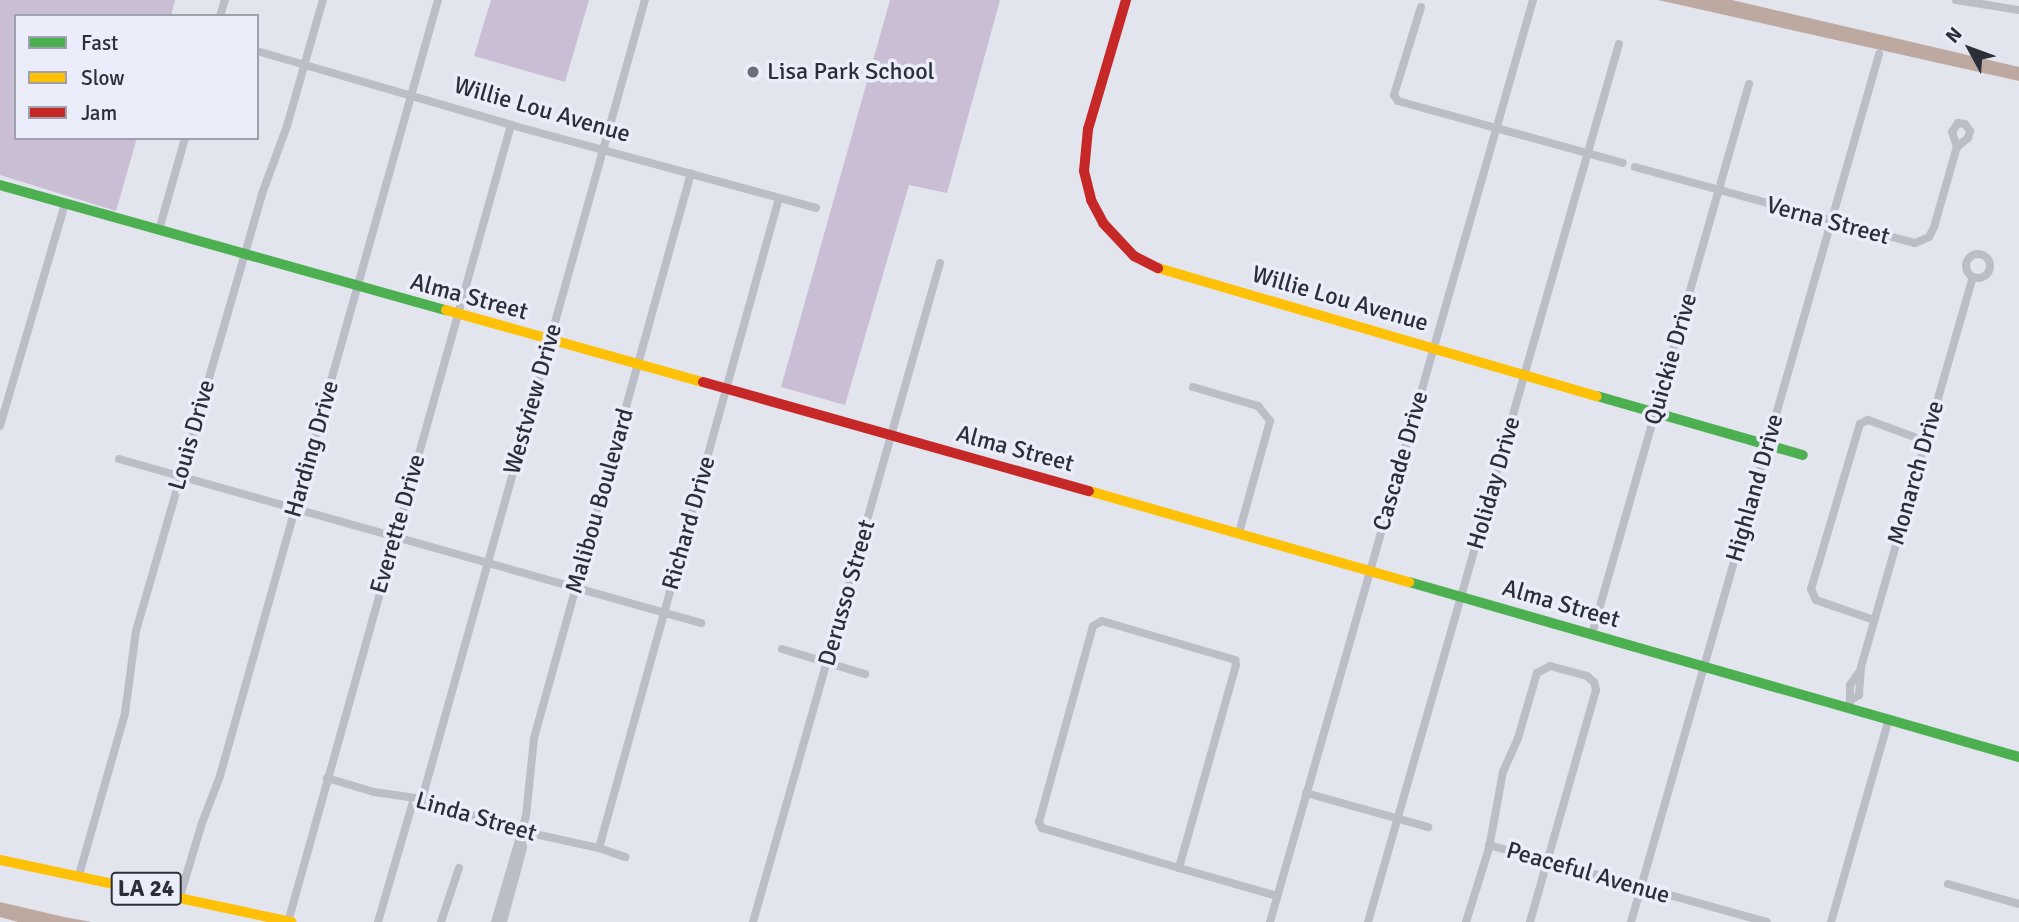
<!DOCTYPE html>
<style>
body{margin:0}
#map{position:relative;width:2019px;height:922px;overflow:hidden;background:#e2e4ee;font-family:Signika,sans-serif}
div>[style]{position:absolute}
[style*='--x']{left:calc(var(--x)*1px);top:calc(var(--y)*1px);width:calc(var(--w)*1px);rotate:calc(var(--a)*1deg)}
.green>*{inset:0;background:#cabed5}
.water>*{inset:0;background:#bea9a0}
.street>*{height:8px;margin:-4px;padding:0 4px;transform-origin:4px;border-radius:4px;background:#bbbec7}
.street>.ring{margin:-4px;padding:0;box-sizing:content-box;background:none;border:8px solid #bbbec7;border-radius:50%}
.fast>*{height:10px;margin:-5px;padding:0 5px;transform-origin:5px;border-radius:5px;background:#4caf50}
.slow>*{height:10px;margin:-5px;padding:0 5px;transform-origin:5px;border-radius:5px;background:#ffc107}
.jam>*{height:10px;margin:-5px;padding:0 5px;transform-origin:5px;border-radius:5px;background:#c62828}
.dots>*{width:19px;height:19px;translate:-50% -50%;box-sizing:border-box;border:4px solid #ebedfa;border-radius:50%}
span{translate:-50% -50%;white-space:nowrap;text-align:center;line-height:1.15;-webkit-text-stroke:7px #ebedfa;paint-order:stroke}
.shield-label span{padding:2px 5px;background:#ebedfa;border:2px solid;border-radius:5px;-webkit-text-stroke-width:0}
.shield-label{font-size:23px;color:#2a2f38;font-weight:700}
.poi-label{font-size:24px;color:#2a2f38}
.left{translate:0 -50%;text-align:left}
.street-label{font-size:24px;color:#2a2f38}
.legend{position:absolute;left:14px;top:14px;width:245px;height:126px;box-sizing:border-box;background:#ebedfa;border:2px solid #9ea1ac;margin:0;padding:9px 12px;list-style:none;font-size:21px;color:#2a2f38}
.legend li{display:flex;align-items:center;gap:14px;height:35px}
.legend b{width:35px;border:2px solid #9ea1ac}
.north{position:absolute;left:1935px;top:14px;width:70px;height:70px;-webkit-text-stroke:5px #ebedfa;paint-order:stroke;rotate:311deg;font-size:19px;font-weight:700;line-height:28px;text-align:center;color:#2a2f38}
.north::after{content:'';display:block;margin:auto;width:24px;height:32px;background:#2a2f38;clip-path:polygon(50% 0,100% 100%,50% 72%,0 100%)}
</style>
<div id="map">
<div class="green">
<div style="clip-path:polygon(0 0,175px 0,171px 16px,16px 16px,16px 138px,137px 138px,116px 211px,0 175px)"></div>
<div style="clip-path:polygon(491px 0,589px 0,565px 82px,474px 56px)"></div>
<div style="clip-path:polygon(890px 0,1000px 0,947px 193px,909px 185px,845px 405px,781px 387px)"></div>
</div>
<div class="water">
<div style="clip-path:polygon(1658px 0,1732px 0,2019px 67px,2019px 81px)"></div>
<div style="clip-path:polygon(0 902px,64px 917px,92px 922px,18px 922px,0 917px)"></div>
</div>
<div class="street">
<div style="--x:1956;--y:0;--w:64;--a:9"></div>
<div style="--x:1421;--y:7;--w:92;--a:107.1"></div>
<div style="--x:1394;--y:95;--w:7;--a:56"></div>
<div style="--x:1398;--y:101;--w:233;--a:15.4"></div>
<div style="--x:220;--y:16;--w:17;--a:-73"></div>
<div style="--x:257;--y:51;--w:265;--a:16.2"></div>
<div style="--x:511;--y:125;--w:316;--a:15.2"></div>
<div style="--x:1958;--y:123;--w:7;--a:8"></div>
<div style="--x:1965;--y:124;--w:9;--a:54"></div>
<div style="--x:1970;--y:131;--w:7;--a:106"></div>
<div style="--x:1968;--y:138;--w:14;--a:141"></div>
<div style="--x:1957;--y:147;--w:16;--a:-108"></div>
<div style="--x:1952;--y:132;--w:11;--a:-56"></div>
<div style="--x:1635;--y:167;--w:290;--a:15.2"></div>
<div style="--x:1915;--y:243;--w:15;--a:-23"></div>
<div style="--x:1929;--y:237;--w:11;--a:-63"></div>
<div style="--x:1934;--y:227;--w:83;--a:-74"></div>
<div style="--x:159;--y:230;--w:96;--a:-74.2"></div>
<div class="ring" style="left:1966px;top:254px;width:16px;height:16px"></div>
<div style="--x:1193;--y:387;--w:68;--a:16.3"></div>
<div style="--x:1258;--y:406;--w:19;--a:51"></div>
<div style="--x:1270;--y:421;--w:116;--a:105.5"></div>
<div style="--x:0;--y:426;--w:232;--a:-73.7"></div>
<div style="--x:119;--y:459;--w:605;--a:15.74"></div>
<div style="--x:1874;--y:620;--w:61;--a:-161"></div>
<div style="--x:1816;--y:600;--w:12;--a:-114"></div>
<div style="--x:1811;--y:589;--w:172;--a:-73.5"></div>
<div style="--x:1860;--y:424;--w:9;--a:-27"></div>
<div style="--x:1868;--y:420;--w:61;--a:20.2"></div>
<div style="--x:1102;--y:621;--w:139;--a:16.3"></div>
<div style="--x:1235;--y:660;--w:5;--a:79"></div>
<div style="--x:1236;--y:665;--w:211;--a:105.7"></div>
<div style="--x:1179;--y:868;--w:143;--a:-163.7"></div>
<div style="--x:1042;--y:828;--w:7;--a:-117"></div>
<div style="--x:1039;--y:822;--w:203;--a:-74.6"></div>
<div style="--x:1093;--y:626;--w:10;--a:-29"></div>
<div style="--x:1592;--y:634;--w:572;--a:-74.07"></div>
<div style="--x:782;--y:649;--w:87;--a:16.8"></div>
<div style="--x:1850;--y:701;--w:16;--a:-90"></div>
<div style="--x:1850;--y:685;--w:19;--a:-55"></div>
<div style="--x:1849;--y:707;--w:6;--a:-81"></div>
<div style="--x:1850;--y:701;--w:11;--a:-34"></div>
<div style="--x:1859;--y:695;--w:28;--a:-86"></div>
<div style="--x:1861;--y:667;--w:406;--a:-74"></div>
<div style="--x:327;--y:778;--w:49;--a:16.6"></div>
<div style="--x:374;--y:792;--w:49;--a:8.3"></div>
<div style="--x:422;--y:799;--w:104;--a:17.9"></div>
<div style="--x:521;--y:831;--w:80;--a:12.3"></div>
<div style="--x:599;--y:848;--w:28;--a:19"></div>
<div style="--x:1306;--y:793;--w:127;--a:15.6"></div>
<div style="--x:422;--y:799;--w:830;--a:-74.41"></div>
<div style="--x:1489;--y:845;--w:288;--a:15.5"></div>
<div style="--x:599;--y:848;--w:674;--a:-74.52"></div>
<div style="--x:1179;--y:868;--w:102;--a:15.9"></div>
<div style="--x:79;--y:875;--w:168;--a:-74.1"></div>
<div style="--x:125;--y:713;--w:83;--a:-82.4"></div>
<div style="--x:136;--y:631;--w:455;--a:-73.9"></div>
<div style="--x:262;--y:194;--w:72;--a:-69.8"></div>
<div style="--x:287;--y:126;--w:131;--a:-74.1"></div>
<div style="--x:1948;--y:884;--w:74;--a:15.7"></div>
<div style="--x:180;--y:896;--w:76;--a:-73.2"></div>
<div style="--x:202;--y:823;--w:50;--a:-69"></div>
<div style="--x:220;--y:776;--w:806;--a:-74.31"></div>
<div style="--x:288;--y:922;--w:828;--a:-74.37"></div>
<div style="--x:378;--y:922;--w:129;--a:-73.8"></div>
<div style="--x:441;--y:922;--w:57;--a:-71.6"></div>
<div style="--x:495;--y:922;--w:110;--a:-73.7"></div>
<div style="--x:526;--y:816;--w:78;--a:-84.1"></div>
<div style="--x:534;--y:738;--w:586;--a:-74.47"></div>
<div style="--x:503;--y:922;--w:77;--a:-74.9"></div>
<div style="--x:523;--y:848;--w:14;--a:-98"></div>
<div style="--x:753;--y:922;--w:685;--a:-74.16"></div>
<div style="--x:1270;--y:922;--w:959;--a:-74.08"></div>
<div style="--x:1368;--y:922;--w:913;--a:-74.05"></div>
<div style="--x:1466;--y:922;--w:77;--a:-72.7"></div>
<div style="--x:1489;--y:848;--w:77;--a:-79.6"></div>
<div style="--x:1503;--y:772;--w:37;--a:-66"></div>
<div style="--x:1518;--y:738;--w:68;--a:-73.7"></div>
<div style="--x:1537;--y:673;--w:15;--a:-28"></div>
<div style="--x:1550;--y:666;--w:38;--a:15"></div>
<div style="--x:1587;--y:676;--w:9;--a:41"></div>
<div style="--x:1594;--y:682;--w:8;--a:76"></div>
<div style="--x:1596;--y:690;--w:241;--a:105.9"></div>
<div style="--x:1631;--y:922;--w:903;--a:-74.05"></div>
<div style="--x:1831;--y:922;--w:211;--a:-74.1"></div>
</div>
<div class="fast">
<div style="--x:0;--y:185;--w:463;--a:15.7"></div>
<div style="--x:1597;--y:396;--w:214;--a:16"></div>
<div style="--x:1409;--y:582;--w:635;--a:16.01"></div>
</div>
<div class="slow">
<div style="--x:1158;--y:268;--w:457;--a:16.3"></div>
<div style="--x:446;--y:310;--w:267;--a:15.7"></div>
<div style="--x:1089;--y:491;--w:333;--a:15.9"></div>
<div style="--x:0;--y:860;--w:298;--a:12"></div>
</div>
<div class="jam">
<div style="--x:1126;--y:0;--w:134;--a:106.4"></div>
<div style="--x:1088;--y:129;--w:42;--a:95.4"></div>
<div style="--x:1084;--y:171;--w:30;--a:76"></div>
<div style="--x:1091;--y:200;--w:26;--a:62"></div>
<div style="--x:1103;--y:223;--w:45;--a:46.8"></div>
<div style="--x:1134;--y:256;--w:27;--a:27"></div>
<div style="--x:703;--y:382;--w:401;--a:15.8"></div>
</div>
<div class="dots">
<div style="left:753px;top:72px;background:#6a6e78"></div>
</div>
<div class="shield-label">
<span style="left:146px;top:889px">LA 24</span>
</div>
<div class="poi-label">
<span class="left" style="left:767px;top:72px">Lisa Park School</span>
</div>
<div class="street-label">
<span style="left:542px;top:110px;rotate:16deg">Willie Lou Avenue</span>
<span style="left:1828px;top:221px;rotate:15deg">Verna Street</span>
<span style="left:469px;top:297px;rotate:15deg">Alma Street</span>
<span style="left:1340px;top:299px;rotate:16deg">Willie Lou Avenue</span>
<span style="left:1671px;top:359px;rotate:-74deg">Quickie Drive</span>
<span style="left:533px;top:399px;rotate:-74deg">Westview Drive</span>
<span style="left:192px;top:435px;rotate:-74deg">Louis Drive</span>
<span style="left:312px;top:449px;rotate:-74deg">Harding Drive</span>
<span style="left:1015px;top:449px;rotate:15deg">Alma Street</span>
<span style="left:1401px;top:461px;rotate:-74deg">Cascade Drive</span>
<span style="left:1916px;top:473px;rotate:-74deg">Monarch Drive</span>
<span style="left:1494px;top:483px;rotate:-74deg">Holiday Drive</span>
<span style="left:1755px;top:488px;rotate:-74deg">Highland Drive</span>
<span style="left:600px;top:501px;rotate:-74deg">Malibou Boulevard</span>
<span style="left:689px;top:523px;rotate:-74deg">Richard Drive</span>
<span style="left:398px;top:524px;rotate:-74deg">Everette Drive</span>
<span style="left:847px;top:593px;rotate:-74deg">Derusso Street</span>
<span style="left:1561px;top:604px;rotate:16deg">Alma Street</span>
<span style="left:476px;top:817px;rotate:16deg">Linda Street</span>
<span style="left:1588px;top:873px;rotate:16deg">Peaceful Avenue</span>
</div>
<ul class="legend">
<li><b style="height:9px;background:#4caf50"></b>Fast</li>
<li><b style="height:9px;background:#ffc107"></b>Slow</li>
<li><b style="height:9px;background:#c62828"></b>Jam</li>
</ul>
<div class="north">N</div>
</div>
